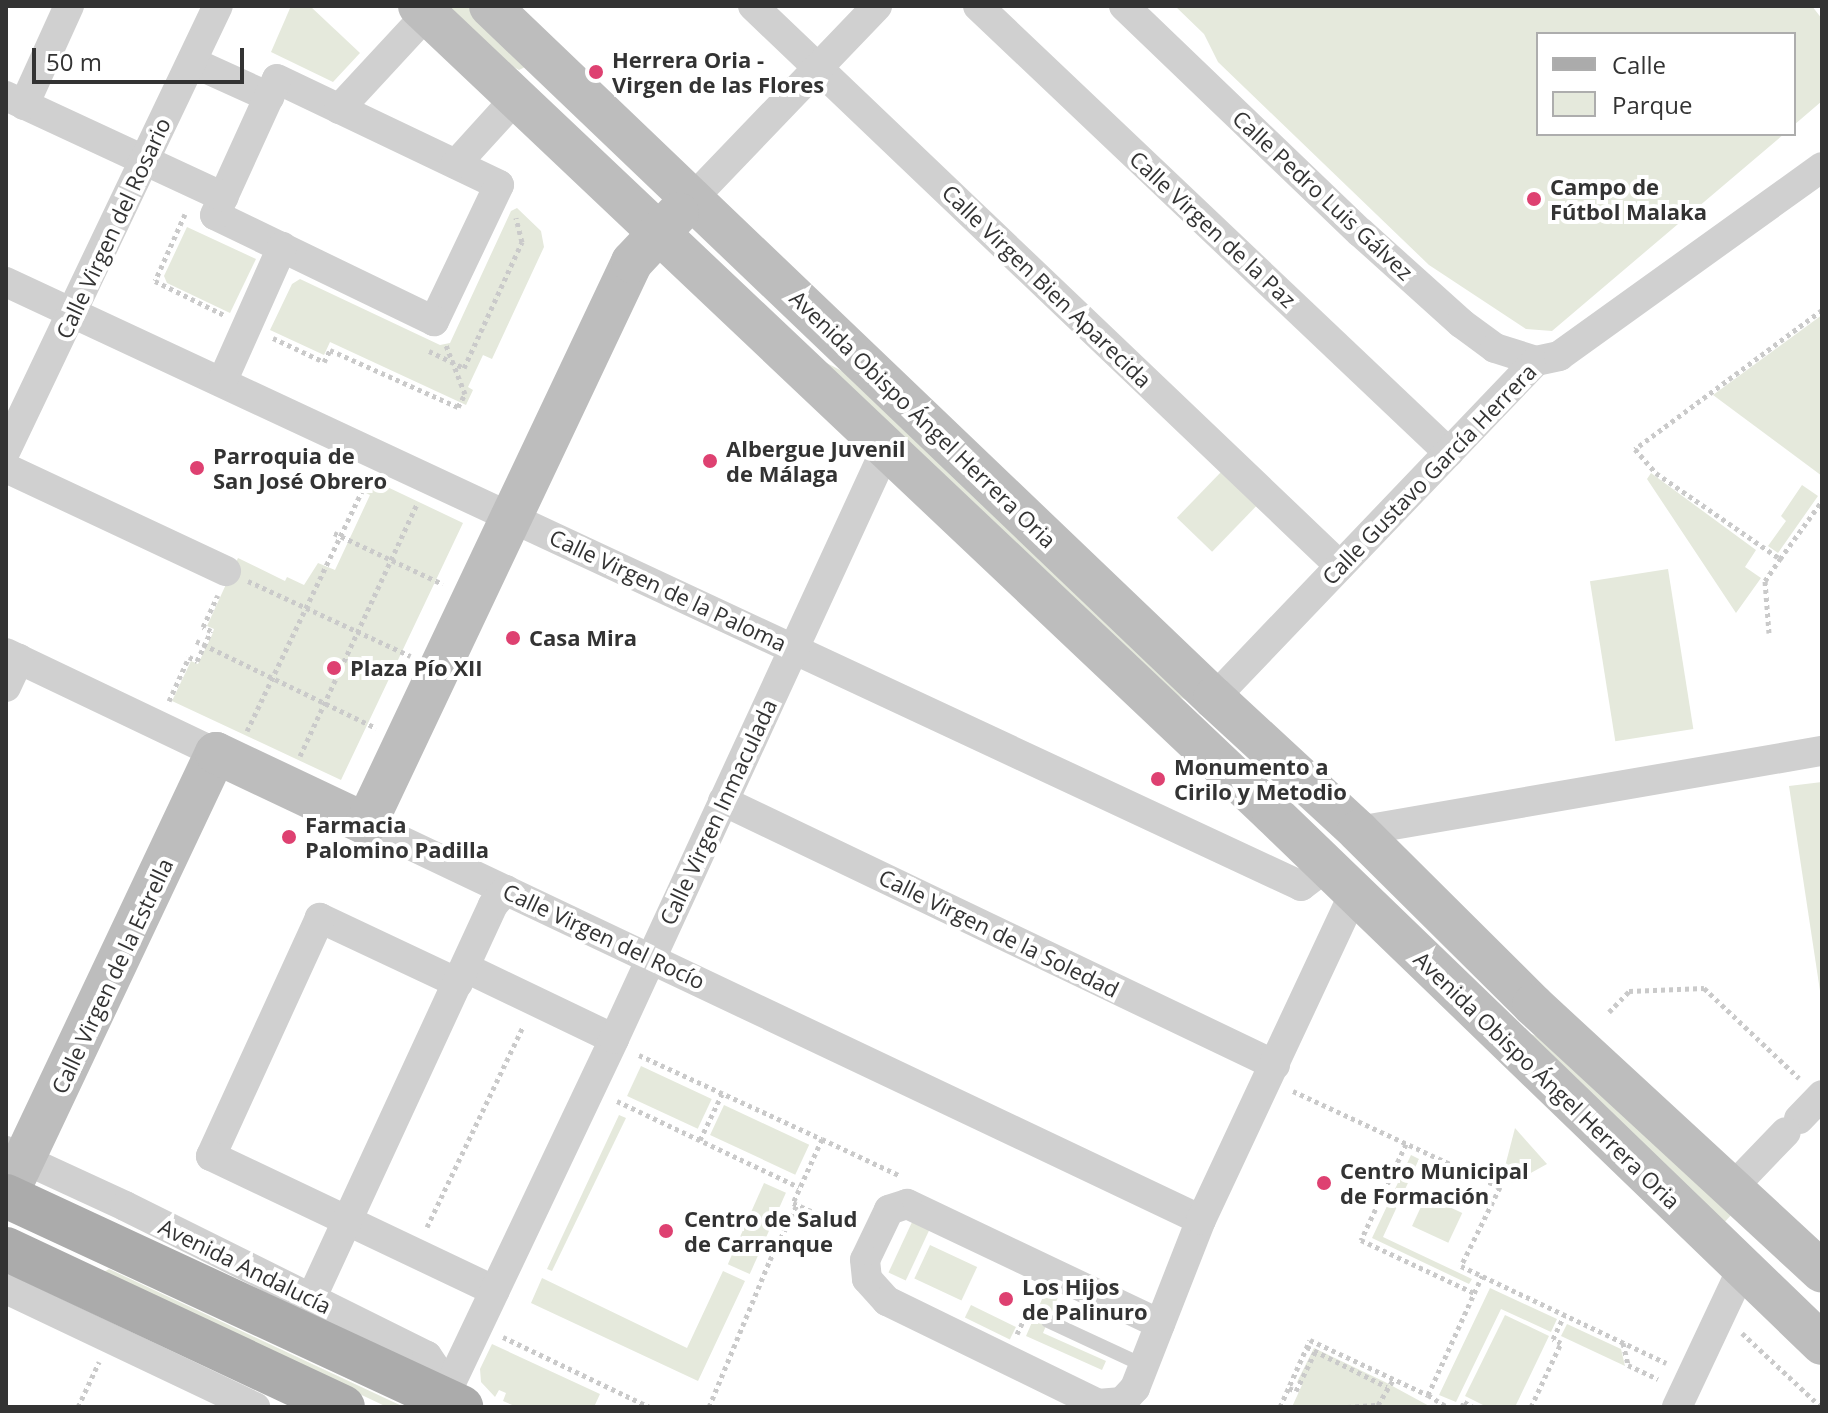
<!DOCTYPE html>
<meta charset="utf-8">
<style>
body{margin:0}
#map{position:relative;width:1828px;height:1413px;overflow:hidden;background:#fff;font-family:"Open Sans",sans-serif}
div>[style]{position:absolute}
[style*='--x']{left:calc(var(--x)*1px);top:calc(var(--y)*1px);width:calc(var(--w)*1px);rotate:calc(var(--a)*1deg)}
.green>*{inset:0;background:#e5e9dc;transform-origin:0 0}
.path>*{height:5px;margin-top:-2.5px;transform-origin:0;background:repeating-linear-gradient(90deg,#cacaca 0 4px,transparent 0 8px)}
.lane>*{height:14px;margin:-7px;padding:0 7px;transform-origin:7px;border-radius:7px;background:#d0d0d0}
.street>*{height:30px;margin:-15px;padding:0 15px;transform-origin:15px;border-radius:15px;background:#d0d0d0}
.secondary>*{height:42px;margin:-21px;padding:0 21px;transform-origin:21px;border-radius:21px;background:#bdbdbd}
.primary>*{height:44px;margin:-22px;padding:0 22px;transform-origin:22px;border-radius:22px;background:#ababab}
.dots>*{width:22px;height:22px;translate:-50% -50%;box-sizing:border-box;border:4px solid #fff;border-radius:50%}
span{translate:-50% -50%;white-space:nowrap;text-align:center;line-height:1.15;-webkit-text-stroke:8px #fff;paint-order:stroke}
.poi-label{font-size:22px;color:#333;font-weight:700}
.left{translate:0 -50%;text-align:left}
.street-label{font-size:22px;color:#333}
.frame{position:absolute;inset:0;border:8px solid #333;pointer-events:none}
.legend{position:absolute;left:1536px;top:32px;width:260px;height:104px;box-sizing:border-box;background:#fff;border:2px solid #adadad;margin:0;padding:10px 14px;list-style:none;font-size:24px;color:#333}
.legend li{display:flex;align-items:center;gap:16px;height:40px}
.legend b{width:40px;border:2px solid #adadad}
.scale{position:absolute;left:32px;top:48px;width:212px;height:36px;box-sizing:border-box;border:4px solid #333;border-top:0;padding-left:10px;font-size:24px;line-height:28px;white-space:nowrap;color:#333;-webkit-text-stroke:6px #fff;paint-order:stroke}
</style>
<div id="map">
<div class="green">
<div style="clip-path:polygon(291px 6px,310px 6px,360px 53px,333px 82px,271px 52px)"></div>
<div style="clip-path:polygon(440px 6px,467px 6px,525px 61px,525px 67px,519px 70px,503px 61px)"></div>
<div style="clip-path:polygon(1175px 6px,1812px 6px,1822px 19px,1822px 101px,1794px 125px,1794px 34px,1538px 34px,1538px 134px,1784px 134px,1552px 331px,1526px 329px,1429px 265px,1218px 62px,1204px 34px)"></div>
<div style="clip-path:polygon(517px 208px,541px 231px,544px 247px,492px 359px,483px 355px,468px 387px,473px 390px,466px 405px,330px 342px,324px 355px,270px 330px,292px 284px,300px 279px,440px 345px,450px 343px,511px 211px)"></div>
<div style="clip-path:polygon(187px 227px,256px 259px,230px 313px,167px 283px,164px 276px)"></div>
<div style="clip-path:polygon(1822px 315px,1822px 476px,1713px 395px)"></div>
<div style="clip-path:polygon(821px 360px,857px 379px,1197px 706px,1150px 681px)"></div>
<div style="left:1222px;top:471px;width:49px;height:65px;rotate:44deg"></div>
<div style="clip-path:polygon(1651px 473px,1756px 550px,1745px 567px,1761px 578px,1736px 613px,1647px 479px)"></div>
<div style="clip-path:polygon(360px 474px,463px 523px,341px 780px,172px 701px,191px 661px,198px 664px,212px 635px,214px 629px,207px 626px,238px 558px,285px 581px,287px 577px,304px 585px,318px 563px,335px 570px,370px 495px,354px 487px)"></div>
<div style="clip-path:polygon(1802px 485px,1818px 496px,1778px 553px,1768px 546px,1786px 521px,1781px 516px)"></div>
<div style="left:1668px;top:569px;width:162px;height:79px;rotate:81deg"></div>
<div style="clip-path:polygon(1822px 782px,1822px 1004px,1789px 786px)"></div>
<div style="clip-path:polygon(1525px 1031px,1557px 1046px,1734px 1212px,1720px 1227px)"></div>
<div style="left:641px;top:1066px;width:78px;height:33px;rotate:25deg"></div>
<div style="left:724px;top:1105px;width:94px;height:33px;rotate:25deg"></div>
<div style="clip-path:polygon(619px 1115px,626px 1118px,552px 1271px,547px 1269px)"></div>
<div style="clip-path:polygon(1515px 1128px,1547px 1164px,1513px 1183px,1502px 1178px)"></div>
<div style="clip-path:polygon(1411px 1155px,1419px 1159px,1383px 1237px,1472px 1279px,1469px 1284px,1372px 1238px)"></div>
<div style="left:764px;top:1183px;width:24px;height:89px;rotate:24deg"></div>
<div style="left:1426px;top:1196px;width:40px;height:33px;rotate:25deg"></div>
<div style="left:913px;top:1220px;width:19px;height:58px;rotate:25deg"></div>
<div style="left:930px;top:1245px;width:52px;height:37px;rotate:25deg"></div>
<div style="clip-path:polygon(109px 1269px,404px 1407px,387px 1407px,108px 1275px,104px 1272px)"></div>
<div style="clip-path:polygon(723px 1271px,745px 1281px,698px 1381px,531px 1303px,542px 1278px,687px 1348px)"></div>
<div style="clip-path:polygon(1490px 1288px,1557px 1319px,1551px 1332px,1501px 1309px,1456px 1402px,1439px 1395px)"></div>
<div style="clip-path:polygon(1046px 1290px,1059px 1295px,1043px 1333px,1106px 1361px,1102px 1370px,1026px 1336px)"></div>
<div style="left:971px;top:1305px;width:50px;height:14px;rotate:26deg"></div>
<div style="clip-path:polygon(1505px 1315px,1549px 1336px,1515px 1407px,1487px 1407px,1465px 1396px)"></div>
<div style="clip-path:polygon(1567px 1324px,1621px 1349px,1625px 1366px,1561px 1336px)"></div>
<div style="clip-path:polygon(492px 1344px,600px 1394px,594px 1407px,517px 1407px,503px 1401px,506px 1393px,499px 1390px,495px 1397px,481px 1382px,480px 1369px)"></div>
<div style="clip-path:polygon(1314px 1348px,1385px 1382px,1431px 1407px,1292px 1407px,1302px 1385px,1297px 1382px)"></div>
</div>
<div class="path">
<div style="--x:185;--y:214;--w:73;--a:114.1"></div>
<div style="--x:155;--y:281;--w:77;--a:26.2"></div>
<div style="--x:1822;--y:310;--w:233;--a:143.4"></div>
<div style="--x:1635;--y:449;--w:32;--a:49"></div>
<div style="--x:1656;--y:473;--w:151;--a:34.7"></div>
<div style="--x:1780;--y:559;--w:72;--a:-54.1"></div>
<div style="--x:273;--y:338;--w:56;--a:25.2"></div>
<div style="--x:324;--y:362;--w:13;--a:-63"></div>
<div style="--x:330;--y:350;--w:140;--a:24"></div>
<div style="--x:458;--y:407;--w:15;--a:-62"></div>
<div style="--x:465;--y:394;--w:53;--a:-111.2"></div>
<div style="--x:429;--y:351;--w:39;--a:26"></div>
<div style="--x:464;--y:368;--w:139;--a:-65.3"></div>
<div style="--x:522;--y:242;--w:25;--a:-104"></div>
<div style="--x:334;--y:533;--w:120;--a:25.1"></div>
<div style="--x:248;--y:581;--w:179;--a:24.8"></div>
<div style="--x:1769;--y:633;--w:52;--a:-94.4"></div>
<div style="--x:1765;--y:581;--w:27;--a:-56"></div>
<div style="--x:196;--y:641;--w:200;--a:25.8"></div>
<div style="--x:169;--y:701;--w:48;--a:-65.6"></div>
<div style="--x:189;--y:657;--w:9;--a:27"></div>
<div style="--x:197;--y:661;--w:33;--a:-65"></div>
<div style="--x:211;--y:631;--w:9;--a:-153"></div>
<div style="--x:203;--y:627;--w:35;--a:-65"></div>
<div style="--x:247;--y:731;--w:278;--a:-64.4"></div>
<div style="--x:300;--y:756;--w:278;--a:-65.1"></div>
<div style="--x:1609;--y:1012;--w:29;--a:-46"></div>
<div style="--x:1629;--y:991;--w:75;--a:-2.3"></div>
<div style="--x:1704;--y:988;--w:131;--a:43.5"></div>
<div style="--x:639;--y:1055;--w:201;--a:24.7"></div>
<div style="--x:822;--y:1139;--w:70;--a:114.4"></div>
<div style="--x:793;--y:1203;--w:64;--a:23.8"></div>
<div style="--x:1293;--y:1091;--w:228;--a:24.9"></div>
<div style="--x:1500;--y:1187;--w:88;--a:116.3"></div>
<div style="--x:1461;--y:1266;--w:227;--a:25.3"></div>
<div style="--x:617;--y:1101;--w:201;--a:25.3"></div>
<div style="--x:822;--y:1139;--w:87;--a:25.1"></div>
<div style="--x:700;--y:1140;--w:51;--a:-64.4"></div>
<div style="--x:1406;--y:1144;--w:106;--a:115.1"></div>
<div style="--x:1361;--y:1240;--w:125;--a:25.1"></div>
<div style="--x:427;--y:1227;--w:222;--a:-64.4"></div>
<div style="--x:1742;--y:1333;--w:108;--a:43.1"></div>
<div style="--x:1017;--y:1334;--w:42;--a:-64.7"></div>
<div style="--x:503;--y:1337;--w:163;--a:25.5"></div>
<div style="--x:1623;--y:1343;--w:23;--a:77"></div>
<div style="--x:1628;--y:1365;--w:33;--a:25"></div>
<div style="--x:1307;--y:1347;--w:89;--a:26.6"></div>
<div style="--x:1289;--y:1388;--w:8;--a:23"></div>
<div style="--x:1296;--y:1391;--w:43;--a:-64"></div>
<div style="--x:1428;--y:1395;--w:22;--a:32"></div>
<div style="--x:78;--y:1407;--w:50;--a:-65"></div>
<div style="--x:709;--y:1407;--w:159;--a:-67.5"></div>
<div style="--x:770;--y:1260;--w:61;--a:-63.9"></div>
<div style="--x:1280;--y:1407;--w:73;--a:-65.9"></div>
<div style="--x:1310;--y:1340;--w:130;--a:25"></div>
<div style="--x:1428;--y:1395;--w:131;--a:-65.6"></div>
<div style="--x:1347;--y:1407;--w:31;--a:-4"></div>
<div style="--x:1378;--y:1405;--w:29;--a:-59"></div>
<div style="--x:1462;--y:1407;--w:5;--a:-68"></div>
<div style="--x:1464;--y:1402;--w:10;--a:29"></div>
<div style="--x:1531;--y:1407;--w:71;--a:-64.9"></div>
<div style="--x:1561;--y:1343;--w:9;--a:-153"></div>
<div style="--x:1553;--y:1339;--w:26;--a:-65"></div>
</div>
<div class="lane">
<div style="--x:1048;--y:1321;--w:107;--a:24.9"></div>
</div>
<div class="street">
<div style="--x:753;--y:6;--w:811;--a:43.65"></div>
<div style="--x:978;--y:6;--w:649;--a:43.5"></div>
<div style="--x:1124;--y:6;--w:327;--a:43.8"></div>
<div style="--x:1360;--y:232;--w:136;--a:42"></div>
<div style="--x:1461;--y:323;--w:42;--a:36.3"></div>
<div style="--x:1495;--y:348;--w:43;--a:17.6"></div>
<div style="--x:192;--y:62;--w:85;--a:24.4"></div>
<div style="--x:277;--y:79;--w:246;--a:25.5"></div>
<div style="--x:499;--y:185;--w:151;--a:115.5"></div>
<div style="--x:434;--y:321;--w:243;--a:-154.2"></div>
<div style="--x:215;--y:215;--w:149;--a:-65.5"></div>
<div style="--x:6;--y:96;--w:240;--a:24.9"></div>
<div style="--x:24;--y:105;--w:109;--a:-65.6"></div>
<div style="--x:339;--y:109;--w:129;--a:-47.2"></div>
<div style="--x:456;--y:164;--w:89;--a:-47.7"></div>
<div style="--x:693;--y:198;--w:266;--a:-46.2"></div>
<div style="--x:6;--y:282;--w:1429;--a:25"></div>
<div style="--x:1301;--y:886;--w:31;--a:-37"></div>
<div style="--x:222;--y:382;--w:148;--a:-66"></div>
<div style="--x:6;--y:450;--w:492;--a:-64.5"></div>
<div style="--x:6;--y:468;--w:243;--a:25.1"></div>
<div style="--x:6;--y:653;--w:233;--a:25.5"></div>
<div style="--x:6;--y:687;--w:31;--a:-65"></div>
<div style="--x:1214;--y:698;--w:466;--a:-46.3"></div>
<div style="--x:1536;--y:361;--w:24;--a:-12"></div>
<div style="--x:1559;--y:356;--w:324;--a:-35.7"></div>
<div style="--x:723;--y:801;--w:612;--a:25.56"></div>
<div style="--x:366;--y:824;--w:924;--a:25.37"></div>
<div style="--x:1358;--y:831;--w:471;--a:-9.8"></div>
<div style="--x:466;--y:968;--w:164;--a:25.6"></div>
<div style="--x:458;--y:983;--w:153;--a:-154.8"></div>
<div style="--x:320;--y:918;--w:262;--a:114.6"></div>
<div style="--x:211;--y:1156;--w:314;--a:25.4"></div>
<div style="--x:1799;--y:1119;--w:33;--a:-46"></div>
<div style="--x:6;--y:1151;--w:131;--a:24.8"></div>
<div style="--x:125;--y:1206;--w:337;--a:26.4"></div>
<div style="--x:427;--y:1356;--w:55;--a:56"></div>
<div style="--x:1733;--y:1187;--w:76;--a:-46.1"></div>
<div style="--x:6;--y:1289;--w:276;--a:25.4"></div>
<div style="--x:311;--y:1299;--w:434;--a:-65.2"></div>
<div style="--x:493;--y:905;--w:20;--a:-49"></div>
<div style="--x:1160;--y:1324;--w:280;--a:-154.6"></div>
<div style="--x:907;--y:1204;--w:19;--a:162"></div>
<div style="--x:889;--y:1210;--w:55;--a:115.6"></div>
<div style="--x:865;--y:1260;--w:19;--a:84"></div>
<div style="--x:867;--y:1279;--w:30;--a:48"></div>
<div style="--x:887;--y:1301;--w:235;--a:26"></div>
<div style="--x:1098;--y:1404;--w:24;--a:-5"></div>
<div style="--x:1122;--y:1402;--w:19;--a:-47"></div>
<div style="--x:1135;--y:1388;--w:180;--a:-68.6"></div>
<div style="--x:1201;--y:1220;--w:359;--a:-64.9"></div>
<div style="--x:448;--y:1389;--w:387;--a:-64.6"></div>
<div style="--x:614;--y:1039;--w:647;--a:-65.26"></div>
<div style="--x:1677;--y:1407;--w:155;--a:-64.8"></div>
</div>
<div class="secondary">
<div style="--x:419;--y:6;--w:1176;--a:43.41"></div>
<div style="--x:1273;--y:814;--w:763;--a:43.99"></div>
<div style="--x:490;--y:6;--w:1002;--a:43.71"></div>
<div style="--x:1214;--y:698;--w:196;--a:42.7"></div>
<div style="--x:1358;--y:831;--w:247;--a:44.8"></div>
<div style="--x:1533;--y:1005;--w:393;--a:42.7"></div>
<div style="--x:6;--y:1197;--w:491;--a:-64.7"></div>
<div style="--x:216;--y:753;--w:166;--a:25.3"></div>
<div style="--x:366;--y:824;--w:622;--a:-64.67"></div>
<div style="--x:632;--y:262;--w:67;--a:-46.8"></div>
</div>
<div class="primary">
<div style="--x:6;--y:1196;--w:502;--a:24.88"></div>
<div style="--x:6;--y:1249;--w:372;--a:25.1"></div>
</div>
<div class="dots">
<div style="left:596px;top:72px;background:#de4171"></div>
<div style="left:1534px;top:199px;background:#de4171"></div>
<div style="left:710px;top:461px;background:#de4171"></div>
<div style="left:197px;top:468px;background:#de4171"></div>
<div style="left:513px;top:638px;background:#de4171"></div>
<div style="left:334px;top:668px;background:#de4171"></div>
<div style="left:1158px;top:779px;background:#de4171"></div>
<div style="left:289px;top:837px;background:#de4171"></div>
<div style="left:1324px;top:1183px;background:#de4171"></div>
<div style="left:666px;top:1231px;background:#de4171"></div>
<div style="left:1006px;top:1299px;background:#de4171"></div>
</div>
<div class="poi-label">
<span class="left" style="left:612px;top:72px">Herrera Oria -<br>Virgen de las Flores</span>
<span class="left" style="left:1550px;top:199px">Campo de<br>Fútbol Malaka</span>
<span class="left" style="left:726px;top:461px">Albergue Juvenil<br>de Málaga</span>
<span class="left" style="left:213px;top:468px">Parroquia de<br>San José Obrero</span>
<span class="left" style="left:529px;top:638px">Casa Mira</span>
<span class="left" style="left:350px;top:668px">Plaza Pío XII</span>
<span class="left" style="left:1174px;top:779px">Monumento a<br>Cirilo y Metodio</span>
<span class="left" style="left:305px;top:837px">Farmacia<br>Palomino Padilla</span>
<span class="left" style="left:1340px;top:1183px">Centro Municipal<br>de Formación</span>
<span class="left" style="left:684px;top:1231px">Centro de Salud<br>de Carranque</span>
<span class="left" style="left:1022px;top:1299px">Los Hijos<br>de Palinuro</span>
</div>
<div class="street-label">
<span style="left:1323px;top:195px;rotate:43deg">Calle Pedro Luis Gálvez</span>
<span style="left:113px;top:228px;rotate:-65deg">Calle Virgen del Rosario</span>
<span style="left:1213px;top:229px;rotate:43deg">Calle Virgen de la Paz</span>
<span style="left:1047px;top:286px;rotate:44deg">Calle Virgen Bien Aparecida</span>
<span style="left:923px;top:419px;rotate:44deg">Avenida Obispo Ángel Herrera Oria</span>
<span style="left:1429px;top:474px;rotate:-46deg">Calle Gustavo García Herrera</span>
<span style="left:668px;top:590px;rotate:25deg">Calle Virgen de la Paloma</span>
<span style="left:718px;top:812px;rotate:-65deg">Calle Virgen Inmaculada</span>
<span style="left:999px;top:933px;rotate:26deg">Calle Virgen de la Soledad</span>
<span style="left:604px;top:936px;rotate:25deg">Calle Virgen del Rocío</span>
<span style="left:112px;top:976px;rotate:-65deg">Calle Virgen de la Estrella</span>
<span style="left:1547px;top:1080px;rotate:44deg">Avenida Obispo Ángel Herrera Oria</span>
<span style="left:245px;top:1266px;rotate:26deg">Avenida Andalucía</span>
</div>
<div class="frame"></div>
<ul class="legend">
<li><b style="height:10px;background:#ababab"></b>Calle</li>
<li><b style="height:22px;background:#e5e9dc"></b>Parque</li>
</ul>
<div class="scale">50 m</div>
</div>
